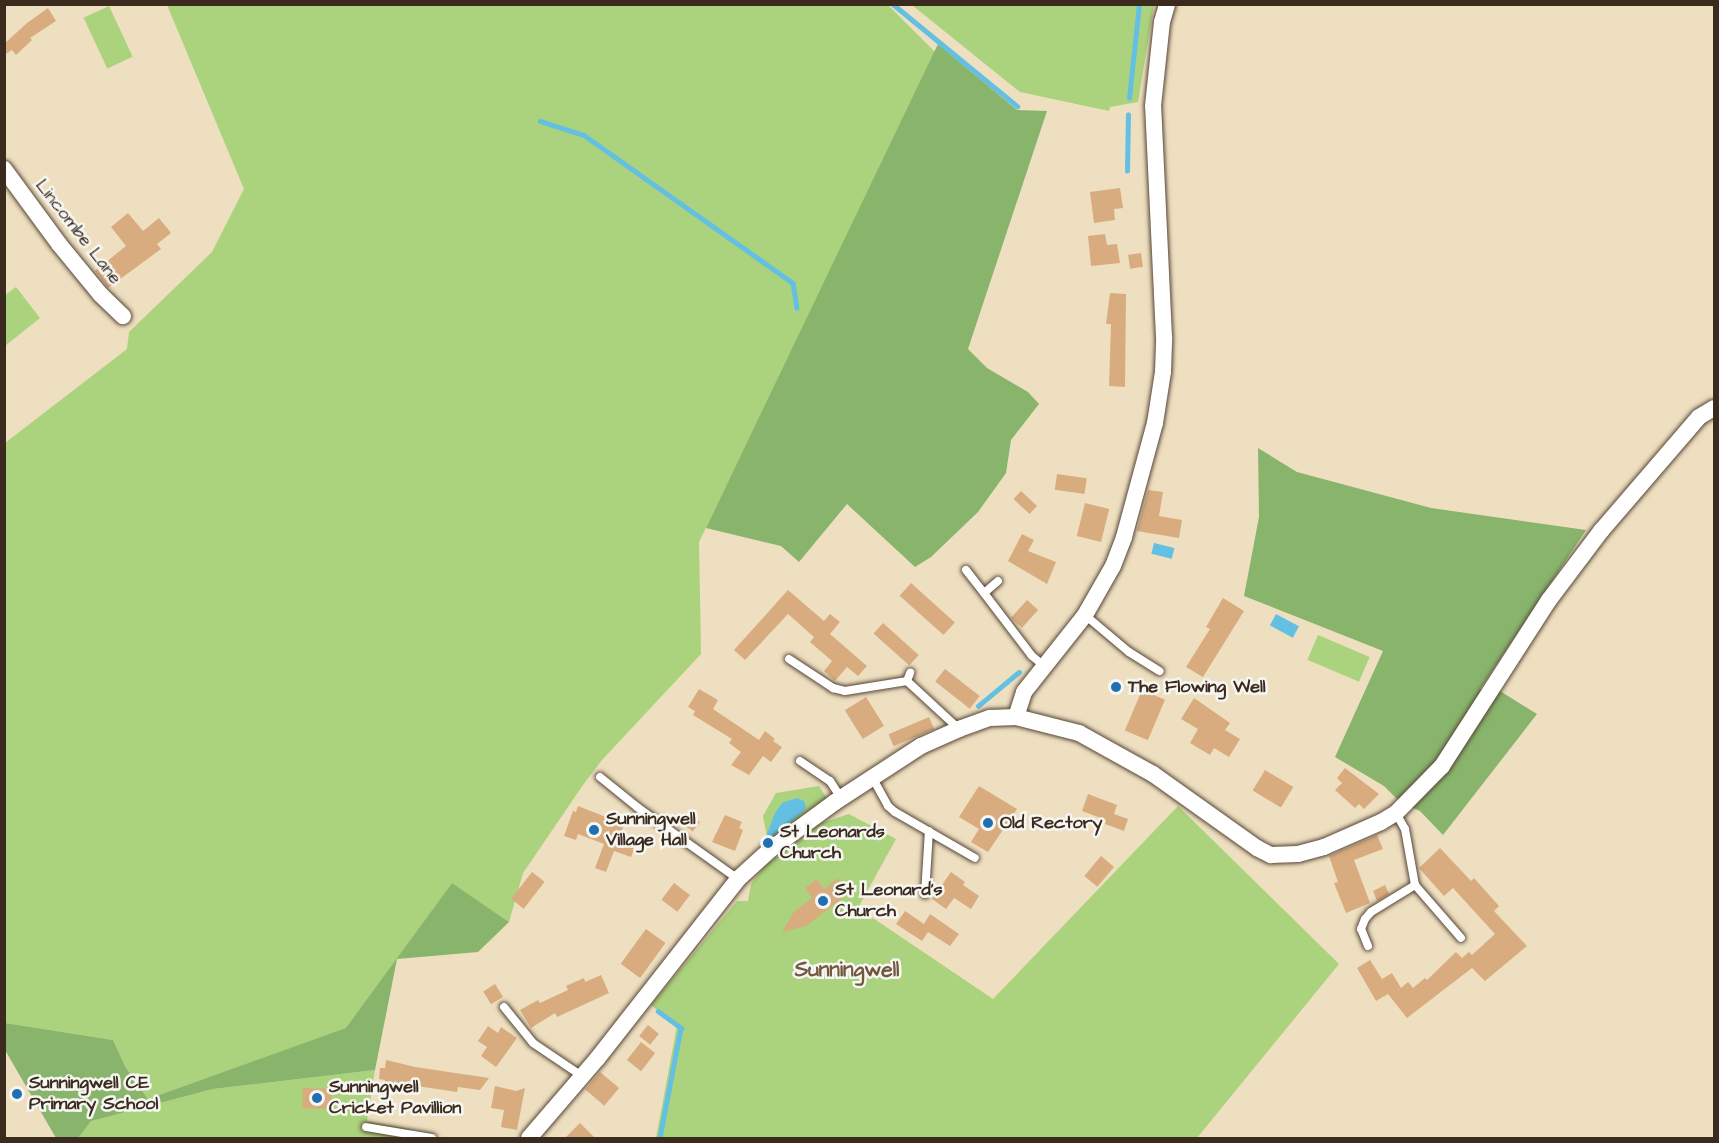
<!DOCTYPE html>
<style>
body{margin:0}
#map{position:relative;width:1719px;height:1143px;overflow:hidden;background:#eedfc0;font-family:"Architects Daughter",sans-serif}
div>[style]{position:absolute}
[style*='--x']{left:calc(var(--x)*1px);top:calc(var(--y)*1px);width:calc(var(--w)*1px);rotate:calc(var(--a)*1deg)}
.green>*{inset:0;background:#abd27c;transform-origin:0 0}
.forest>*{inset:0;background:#88b46c}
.water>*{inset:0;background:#64c0e2;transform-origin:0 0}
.stream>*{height:4.5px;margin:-2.25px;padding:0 2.25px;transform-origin:2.25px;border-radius:2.25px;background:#64c0e2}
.building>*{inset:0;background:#d8ac7f;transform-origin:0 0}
.roads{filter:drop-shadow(0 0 2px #564536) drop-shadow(0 0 2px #564536)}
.service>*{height:8px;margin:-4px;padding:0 4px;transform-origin:4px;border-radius:4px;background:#fff}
.minor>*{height:16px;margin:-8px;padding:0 8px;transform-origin:8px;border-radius:8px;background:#fff}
.dots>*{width:16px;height:16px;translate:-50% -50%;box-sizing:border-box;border:3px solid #f6f6f2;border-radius:50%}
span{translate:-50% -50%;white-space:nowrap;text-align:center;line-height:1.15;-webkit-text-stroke:5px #f6f6f2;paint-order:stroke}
.street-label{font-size:18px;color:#3b2a1e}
.poi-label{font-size:18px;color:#3b2a1e;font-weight:700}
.left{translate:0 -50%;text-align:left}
.quarter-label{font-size:21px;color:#725840;font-weight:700}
.frame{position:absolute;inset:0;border:6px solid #3b2a1e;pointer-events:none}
</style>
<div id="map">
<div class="green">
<div style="clip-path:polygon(167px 5px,888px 5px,937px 54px,699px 542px,701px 654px,602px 760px,583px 785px,523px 873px,509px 922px,452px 883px,347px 1028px,148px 1099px,126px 1068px,113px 1040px,5px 1023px,5px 443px,127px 349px,129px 332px,212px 252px,244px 189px)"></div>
<div style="clip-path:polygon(912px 5px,1154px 5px,1138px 102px,1110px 107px,1109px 111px,1020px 92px)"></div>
<div style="left:109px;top:6px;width:56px;height:28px;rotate:65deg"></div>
<div style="clip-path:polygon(16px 287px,40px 318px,5px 346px,5px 295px)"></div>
<div style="left:1318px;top:635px;width:56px;height:27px;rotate:23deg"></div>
<div style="clip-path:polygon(819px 786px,828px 800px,768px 842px,763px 816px,776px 793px)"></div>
<div style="clip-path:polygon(1178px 806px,1339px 964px,1197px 1138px,656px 1138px,677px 1026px,651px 1005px,737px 901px,748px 901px,751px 884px,765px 866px,821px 823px,849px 814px,896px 839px,858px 908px,993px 999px)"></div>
<div style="clip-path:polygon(375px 1070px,367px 1121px,410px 1129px,411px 1138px,78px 1138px,90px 1121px,213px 1089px)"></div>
</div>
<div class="forest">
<div style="clip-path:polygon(938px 44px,1017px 110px,1047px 111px,968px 349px,987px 368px,1028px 392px,1039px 404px,1011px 440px,1006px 473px,978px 512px,931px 557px,915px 567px,847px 504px,799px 562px,781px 546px,706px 528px)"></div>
<div style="clip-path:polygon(1258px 448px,1297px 472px,1431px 508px,1586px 530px,1480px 689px,1500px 691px,1537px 714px,1443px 835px,1420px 811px,1400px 802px,1384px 786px,1335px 757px,1383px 651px,1244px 596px,1259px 517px)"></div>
<div style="clip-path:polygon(452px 883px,509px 922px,478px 952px,397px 959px,375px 1070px,213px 1089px,91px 1121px,78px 1138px,56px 1138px,5px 1050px,5px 1023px,113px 1040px,126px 1068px,148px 1099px,346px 1028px)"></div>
</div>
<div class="water">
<div style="left:1154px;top:543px;width:21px;height:11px;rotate:14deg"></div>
<div style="left:1276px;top:614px;width:26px;height:13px;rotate:28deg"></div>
<div style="clip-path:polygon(797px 798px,804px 801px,806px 807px,803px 812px,772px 838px,767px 834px,775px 813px,782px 803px)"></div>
</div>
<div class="stream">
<div style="--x:893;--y:4;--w:161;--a:39.4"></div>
<div style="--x:1129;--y:98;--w:95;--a:-83.9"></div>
<div style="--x:540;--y:121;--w:46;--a:17.7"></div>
<div style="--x:584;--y:135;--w:256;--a:35.3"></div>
<div style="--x:793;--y:283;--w:25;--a:81"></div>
<div style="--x:1127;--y:171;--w:56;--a:-89"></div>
<div style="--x:978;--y:706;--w:53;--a:-39.7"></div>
<div style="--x:658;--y:1011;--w:29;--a:36"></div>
<div style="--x:681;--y:1028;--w:112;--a:100.8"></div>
</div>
<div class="building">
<div style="clip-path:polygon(48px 8px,56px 21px,30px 38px,32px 40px,16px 55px,12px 50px,4px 55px,4px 44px,27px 23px)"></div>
<div style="clip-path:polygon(1120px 188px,1123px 208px,1114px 209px,1115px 220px,1094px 223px,1090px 192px)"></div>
<div style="clip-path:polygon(128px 213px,143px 231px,159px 218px,171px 233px,157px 244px,161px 249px,108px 288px,95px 271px,126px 246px,111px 227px)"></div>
<div style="clip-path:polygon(1105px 234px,1107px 245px,1117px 244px,1120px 263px,1091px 266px,1088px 236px)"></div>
<div style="left:1141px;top:253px;width:14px;height:13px;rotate:82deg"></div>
<div style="clip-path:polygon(1110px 293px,1126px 294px,1125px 387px,1109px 386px,1111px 324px,1106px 324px)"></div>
<div style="left:1057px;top:474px;width:30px;height:16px;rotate:8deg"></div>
<div style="clip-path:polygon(1148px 490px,1163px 492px,1159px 516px,1182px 520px,1179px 538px,1137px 531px)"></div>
<div style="left:1021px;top:491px;width:22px;height:11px;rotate:43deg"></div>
<div style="left:1085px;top:503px;width:25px;height:34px;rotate:14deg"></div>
<div style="clip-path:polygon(1022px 534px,1034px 540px,1028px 551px,1056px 562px,1047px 584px,1008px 561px)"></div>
<div style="left:911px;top:583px;width:59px;height:17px;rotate:42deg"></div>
<div style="clip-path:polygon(788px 590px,824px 621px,830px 614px,840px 622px,830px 634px,867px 666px,858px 676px,847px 667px,835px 681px,824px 671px,832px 661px,810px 642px,814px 637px,788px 614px,745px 660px,734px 650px)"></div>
<div style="clip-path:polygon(1223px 598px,1244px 611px,1203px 677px,1186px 667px,1210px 629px,1206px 627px)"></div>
<div style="left:1027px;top:600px;width:15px;height:24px;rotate:42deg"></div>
<div style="left:883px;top:623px;width:48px;height:14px;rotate:42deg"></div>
<div style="left:945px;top:669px;width:44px;height:16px;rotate:38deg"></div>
<div style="clip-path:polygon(699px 689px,718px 700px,713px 709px,759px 740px,765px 731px,775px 739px,773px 741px,782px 747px,771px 762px,763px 756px,749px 775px,731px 765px,741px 752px,729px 743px,732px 739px,693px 715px,695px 711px,688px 707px)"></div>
<div style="left:1142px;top:690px;width:25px;height:44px;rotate:23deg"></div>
<div style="left:866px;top:697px;width:34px;height:25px;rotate:58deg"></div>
<div style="clip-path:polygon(1194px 698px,1230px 723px,1225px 730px,1240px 739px,1229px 757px,1214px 748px,1210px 755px,1190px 743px,1198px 729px,1181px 719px)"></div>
<div style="left:929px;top:717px;width:13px;height:44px;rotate:67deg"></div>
<div style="clip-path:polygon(1345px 768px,1379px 794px,1364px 809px,1359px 804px,1355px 808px,1335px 790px,1342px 783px,1337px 778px)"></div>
<div style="left:1265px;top:770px;width:33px;height:24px;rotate:31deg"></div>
<div style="clip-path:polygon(979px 786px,1017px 809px,988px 852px,971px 842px,979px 829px,959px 817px)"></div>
<div style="clip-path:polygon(1088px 794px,1117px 805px,1114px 814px,1128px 819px,1124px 831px,1105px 824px,1106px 820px,1082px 811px)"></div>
<div style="clip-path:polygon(578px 806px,616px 821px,615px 824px,623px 827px,618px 840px,635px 846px,631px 857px,614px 851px,606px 872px,595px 868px,604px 844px,578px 834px,576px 840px,564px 836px,573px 811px,576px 812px)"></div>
<div style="left:688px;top:813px;width:15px;height:12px;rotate:37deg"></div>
<div style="clip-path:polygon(725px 815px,742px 822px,739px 828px,743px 830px,735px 851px,712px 842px)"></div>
<div style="clip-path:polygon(1377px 835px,1383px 849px,1354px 860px,1370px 903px,1346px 913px,1334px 883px,1338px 882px,1329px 856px)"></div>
<div style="clip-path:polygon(1440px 848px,1471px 881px,1474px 878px,1499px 906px,1494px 911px,1527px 946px,1485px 981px,1472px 968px,1407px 1018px,1388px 994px,1376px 1001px,1357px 968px,1370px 960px,1382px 979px,1392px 973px,1401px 988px,1408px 982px,1413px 988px,1425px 978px,1427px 980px,1456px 952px,1462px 958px,1469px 952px,1472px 955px,1495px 934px,1453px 888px,1444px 896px,1419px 868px)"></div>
<div style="left:1101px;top:856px;width:17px;height:26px;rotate:40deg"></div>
<div style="left:532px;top:872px;width:16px;height:34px;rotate:38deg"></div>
<div style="clip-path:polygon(951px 872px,965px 882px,963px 885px,979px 896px,971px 909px,954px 898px,946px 909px,932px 899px)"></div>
<div style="clip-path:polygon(838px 878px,849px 893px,806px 926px,782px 932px,793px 913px,812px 898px,805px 888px,817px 879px,824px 889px)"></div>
<div style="left:674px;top:883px;width:20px;height:21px;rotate:37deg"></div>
<div style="clip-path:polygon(1385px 885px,1389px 894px,1377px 901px,1373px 891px)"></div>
<div style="clip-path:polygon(905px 911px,924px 924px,930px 914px,959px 934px,950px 946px,928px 932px,922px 941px,896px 924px)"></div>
<div style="left:646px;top:929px;width:24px;height:43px;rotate:36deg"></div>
<div style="clip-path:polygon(601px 975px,609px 993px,557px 1017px,555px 1013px,531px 1028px,520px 1010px,538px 1000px,540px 1003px,568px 990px,566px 986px,584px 978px,585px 982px)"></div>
<div style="left:495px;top:984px;width:15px;height:14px;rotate:58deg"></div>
<div style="left:648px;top:1025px;width:14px;height:14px;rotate:39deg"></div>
<div style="clip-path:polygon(488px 1026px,498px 1033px,501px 1027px,517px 1038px,496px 1067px,481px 1056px,487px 1047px,478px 1041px)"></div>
<div style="left:641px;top:1042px;width:18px;height:23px;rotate:38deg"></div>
<div style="clip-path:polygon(386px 1060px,415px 1067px,489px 1078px,480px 1090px,458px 1087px,457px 1092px,404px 1084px,404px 1087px,384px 1085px,385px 1080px,379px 1079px,380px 1068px,385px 1068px)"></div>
<div style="left:600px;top:1072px;width:25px;height:23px;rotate:40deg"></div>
<div style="clip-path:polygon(495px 1086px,516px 1091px,525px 1088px,517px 1130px,501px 1127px,504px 1110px,491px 1108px)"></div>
<div style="left:303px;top:1088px;width:29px;height:20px;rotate:2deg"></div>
<div style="clip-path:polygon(580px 1123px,595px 1138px,565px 1138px)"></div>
</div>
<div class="roads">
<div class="service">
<div style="--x:966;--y:570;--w:29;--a:52"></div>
<div style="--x:998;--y:581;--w:18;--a:139"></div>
<div style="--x:984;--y:593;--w:79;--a:52.7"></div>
<div style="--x:1032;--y:656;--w:14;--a:39"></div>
<div style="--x:1085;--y:615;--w:57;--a:40.1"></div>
<div style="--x:1129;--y:652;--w:36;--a:32"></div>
<div style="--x:789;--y:659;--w:53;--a:33.4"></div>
<div style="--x:833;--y:688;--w:12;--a:14"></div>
<div style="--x:845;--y:691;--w:63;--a:-9.2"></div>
<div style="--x:907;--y:681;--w:71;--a:42.7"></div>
<div style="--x:907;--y:681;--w:9;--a:-69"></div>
<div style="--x:800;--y:761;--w:36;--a:34"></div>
<div style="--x:830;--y:781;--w:20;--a:57"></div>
<div style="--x:600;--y:777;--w:48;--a:39"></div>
<div style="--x:637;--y:807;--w:124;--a:35.5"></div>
<div style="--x:872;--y:777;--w:33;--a:61"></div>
<div style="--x:888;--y:806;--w:9;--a:41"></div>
<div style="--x:895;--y:812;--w:92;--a:29.9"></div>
<div style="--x:1396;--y:813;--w:18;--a:61"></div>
<div style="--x:1405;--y:829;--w:57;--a:79.9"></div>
<div style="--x:1415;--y:885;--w:70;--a:49"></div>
<div style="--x:925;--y:894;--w:63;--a:-86.4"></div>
<div style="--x:1368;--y:946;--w:18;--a:-112"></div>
<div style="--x:1361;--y:929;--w:11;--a:-68"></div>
<div style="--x:1365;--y:919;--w:9;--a:-49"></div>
<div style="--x:1371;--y:912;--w:52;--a:-31.5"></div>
<div style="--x:504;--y:1007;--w:46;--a:51.1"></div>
<div style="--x:533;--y:1043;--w:59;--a:34"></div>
<div style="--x:366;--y:1127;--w:67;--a:9.5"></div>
</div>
<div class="minor">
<div style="--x:4;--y:169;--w:93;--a:53.7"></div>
<div style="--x:59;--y:244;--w:65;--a:50.6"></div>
<div style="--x:100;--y:294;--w:32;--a:44"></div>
<div style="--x:1016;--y:717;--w:26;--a:-72"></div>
<div style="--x:1024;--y:692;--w:98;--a:-51.6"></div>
<div style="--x:1085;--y:615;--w:56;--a:-60.3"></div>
<div style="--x:1113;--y:566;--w:31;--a:-69"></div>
<div style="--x:1124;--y:537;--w:118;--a:-74.8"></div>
<div style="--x:1155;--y:423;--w:52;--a:-81.1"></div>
<div style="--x:1163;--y:372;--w:35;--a:-88"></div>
<div style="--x:1164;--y:337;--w:231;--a:-92.7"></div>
<div style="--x:1153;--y:106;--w:84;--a:-83.9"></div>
<div style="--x:1162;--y:22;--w:19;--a:-74"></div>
<div style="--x:529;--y:1138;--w:104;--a:-49.3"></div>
<div style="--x:597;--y:1059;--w:229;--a:-51.9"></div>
<div style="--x:738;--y:879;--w:45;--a:-42.3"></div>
<div style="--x:771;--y:849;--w:79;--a:-36.3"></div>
<div style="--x:835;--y:802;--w:103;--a:-33.1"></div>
<div style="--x:921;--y:746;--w:42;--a:-24.1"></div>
<div style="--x:959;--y:729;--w:33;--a:-20"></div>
<div style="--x:990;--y:718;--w:26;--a:-2"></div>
<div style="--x:1016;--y:717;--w:65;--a:14.3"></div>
<div style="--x:1079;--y:733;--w:85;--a:29"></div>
<div style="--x:1153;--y:774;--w:128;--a:35.4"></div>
<div style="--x:1257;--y:848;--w:16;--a:27"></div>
<div style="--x:1271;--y:855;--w:27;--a:-2"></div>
<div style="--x:1298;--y:854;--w:27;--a:-15"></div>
<div style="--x:1324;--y:847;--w:62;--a:-23.7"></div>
<div style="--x:1381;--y:822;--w:17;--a:-31"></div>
<div style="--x:1396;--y:813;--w:66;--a:-45.6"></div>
<div style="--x:1442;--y:766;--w:197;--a:-57.2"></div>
<div style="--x:1549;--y:600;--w:86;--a:-53"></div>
<div style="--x:1601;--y:531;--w:150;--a:-49.3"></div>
<div style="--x:1699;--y:417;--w:17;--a:-31"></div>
</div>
</div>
<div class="dots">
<div style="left:1116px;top:687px;background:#1f6fb2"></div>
<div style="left:988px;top:823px;background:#1f6fb2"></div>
<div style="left:594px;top:830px;background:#1f6fb2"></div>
<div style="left:768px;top:843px;background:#1f6fb2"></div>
<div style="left:823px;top:901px;background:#1f6fb2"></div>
<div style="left:17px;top:1094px;background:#1f6fb2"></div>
<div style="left:317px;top:1098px;background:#1f6fb2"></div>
</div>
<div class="street-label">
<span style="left:78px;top:232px;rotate:52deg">Lincombe Lane</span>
</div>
<div class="poi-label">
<span class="left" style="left:1128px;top:687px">The Flowing Well</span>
<span class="left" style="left:606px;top:830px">Sunningwell<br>Village Hall</span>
<span class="left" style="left:1000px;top:823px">Old Rectory</span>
<span class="left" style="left:780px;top:843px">St Leonards<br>Church</span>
<span class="left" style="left:835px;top:901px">St Leonard's<br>Church</span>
<span class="left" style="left:29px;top:1094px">Sunningwell CE<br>Primary School</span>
<span class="left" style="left:329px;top:1098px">Sunningwell<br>Cricket Pavillion</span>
</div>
<div class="quarter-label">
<span style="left:847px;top:970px">Sunningwell</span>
</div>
<div class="frame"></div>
</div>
